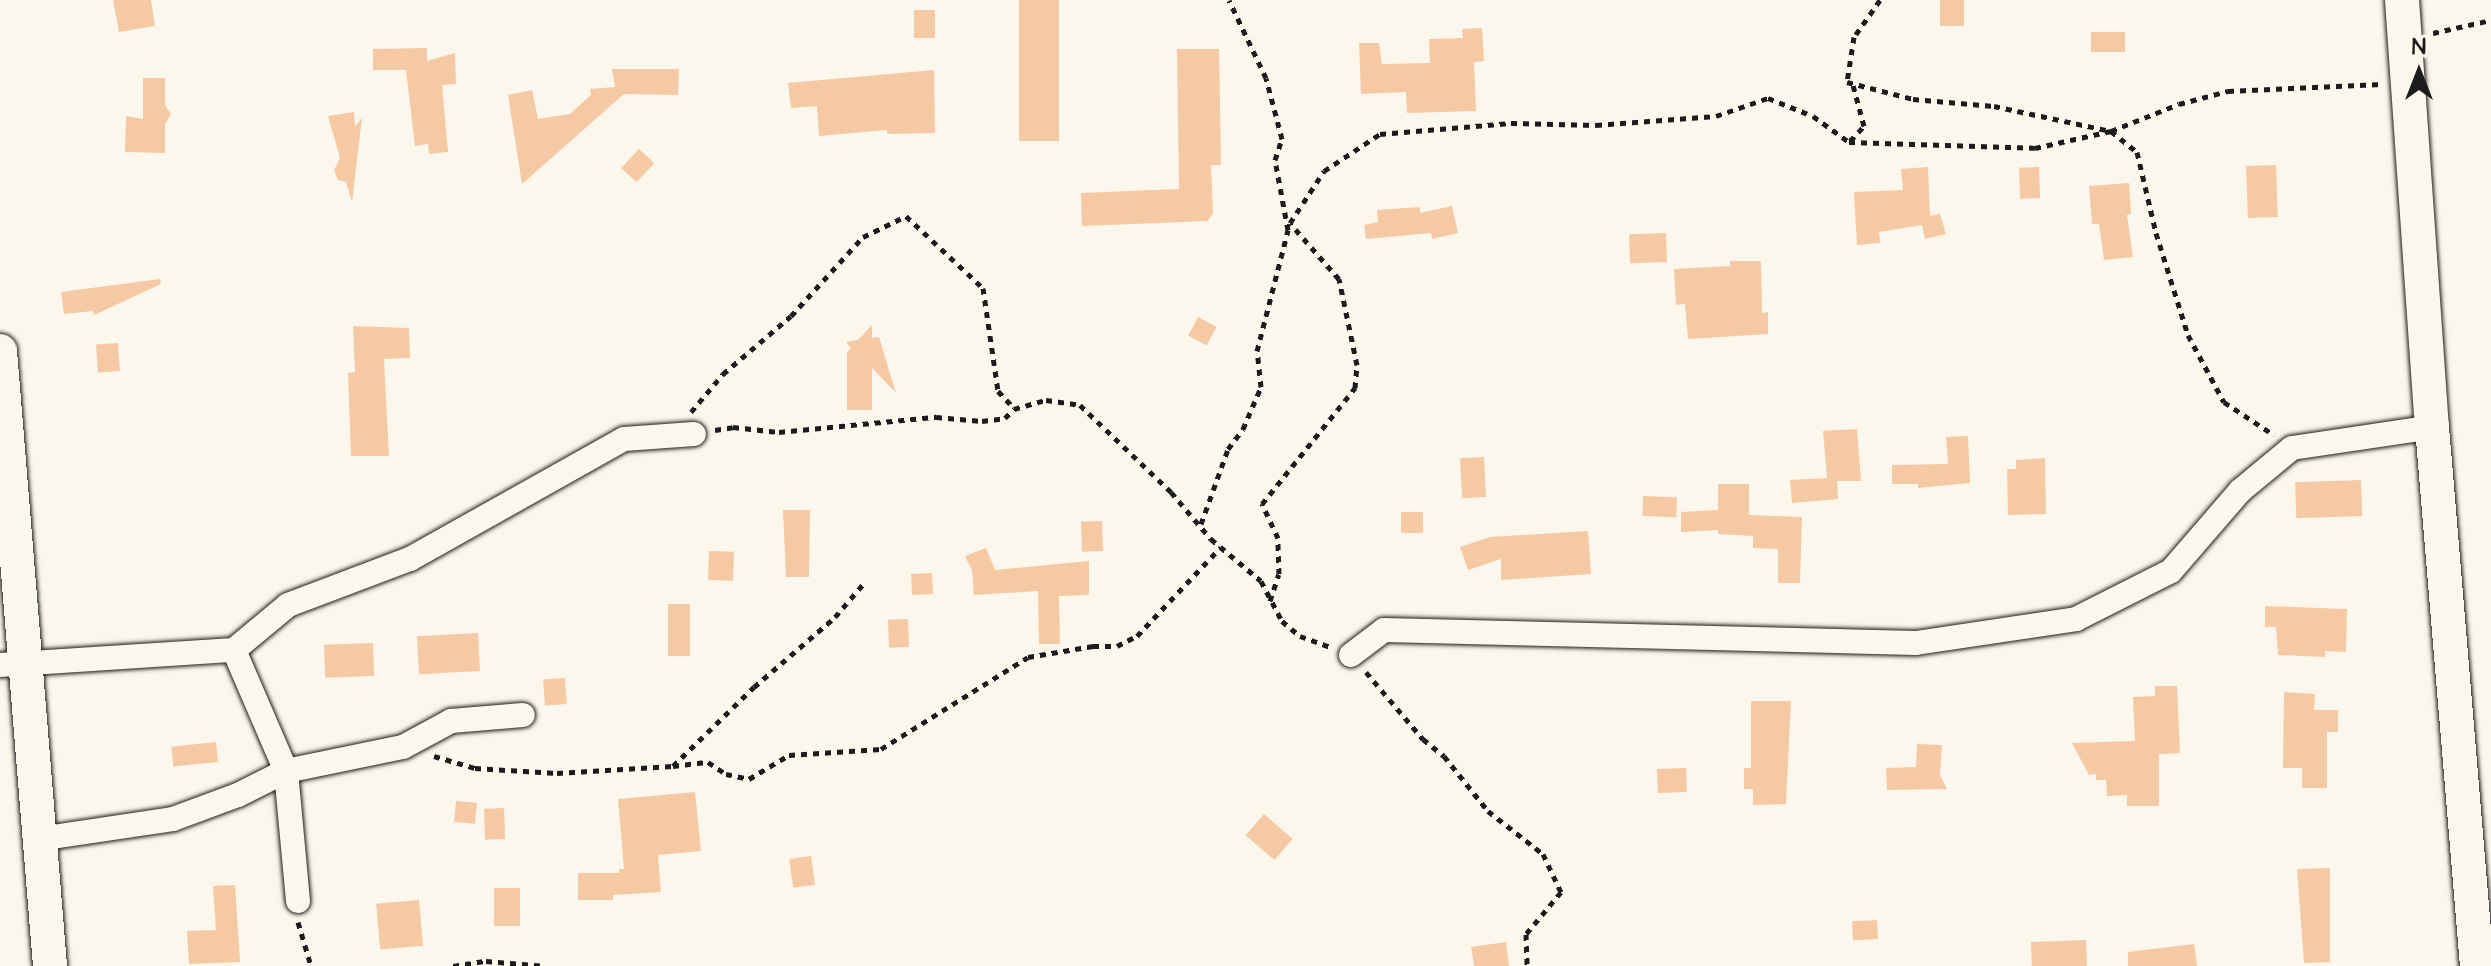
<!DOCTYPE html>
<style>
body{margin:0}
#map{position:relative;width:2491px;height:966px;overflow:hidden;background:#fbf7ec;font-family:"Architects Daughter",sans-serif}
div>[style]{position:absolute}
[style*='--x']{left:calc(var(--x)*1px);top:calc(var(--y)*1px);width:calc(var(--w)*1px);rotate:calc(var(--a)*1deg)}
.building>*{inset:0;background:#f5c9a4;transform-origin:0 0}
.path>*{height:5px;margin-top:-2.5px;transform-origin:0;background:repeating-linear-gradient(90deg,#1c1c1c 0 6px,transparent 0 12px)}
.roads{filter:drop-shadow(0 0 2px #1c1c1c) drop-shadow(0 0 2px #1c1c1c)}
.street>*{height:24px;margin:-12px;padding:0 12px;transform-origin:12px;border-radius:12px;background:#fbf7ec}
.secondary>*{height:34px;margin:-17px;padding:0 17px;transform-origin:17px;border-radius:17px;background:#fbf7ec}
span{translate:-50% -50%;white-space:nowrap;text-align:center;line-height:1.15;-webkit-text-stroke:6px #fbf7ec;paint-order:stroke}
.north{position:absolute;left:2379px;top:32px;width:80px;height:80px;-webkit-text-stroke:6px #fbf7ec;paint-order:stroke;rotate:0deg;font-size:22px;font-weight:700;line-height:32px;text-align:center;color:#1c1c1c}
.north::after{content:'';display:block;margin:auto;width:28px;height:36px;background:#1c1c1c;clip-path:polygon(50% 0,100% 100%,50% 72%,0 100%)}
</style>
<div id="map">
<div class="building">
<div style="clip-path:polygon(113px 0,151px 0,155px 26px,119px 32px)"></div>
<div style="left:1019px;top:0;width:40px;height:141px"></div>
<div style="left:1940px;top:0;width:24px;height:26px"></div>
<div style="left:914px;top:10px;width:21px;height:28px"></div>
<div style="clip-path:polygon(1482px 28px,1484px 61px,1474px 62px,1476px 111px,1407px 113px,1406px 92px,1361px 94px,1359px 43px,1379px 43px,1382px 64px,1430px 63px,1429px 39px,1463px 38px,1462px 29px)"></div>
<div style="left:2091px;top:32px;width:34px;height:20px"></div>
<div style="clip-path:polygon(427px 48px,427px 61px,455px 53px,456px 84px,442px 85px,448px 152px,429px 154px,428px 144px,415px 146px,406px 70px,373px 70px,373px 49px)"></div>
<div style="clip-path:polygon(1177px 49px,1219px 49px,1221px 165px,1211px 165px,1213px 213px,1208px 221px,1082px 226px,1081px 193px,1179px 189px)"></div>
<div style="clip-path:polygon(612px 69px,679px 69px,678px 95px,624px 94px,522px 184px,508px 95px,532px 90px,538px 119px,570px 114px,591px 95px,590px 89px,615px 87px)"></div>
<div style="clip-path:polygon(934px 70px,935px 133px,887px 134px,887px 130px,819px 136px,817px 106px,791px 108px,788px 83px)"></div>
<div style="clip-path:polygon(143px 78px,165px 78px,165px 105px,171px 114px,165px 124px,165px 153px,125px 152px,126px 116px,143px 119px)"></div>
<div style="clip-path:polygon(354px 112px,355px 126px,362px 118px,352px 202px,346px 182px,338px 180px,334px 170px,340px 158px,328px 116px)"></div>
<div style="left:639px;top:149px;width:21px;height:26px;rotate:43deg"></div>
<div style="left:2276px;top:165px;width:52px;height:30px;rotate:88deg"></div>
<div style="clip-path:polygon(1928px 167px,1930px 216px,1940px 214px,1946px 234px,1925px 239px,1922px 225px,1879px 232px,1880px 243px,1857px 245px,1854px 192px,1903px 190px,1901px 169px)"></div>
<div style="left:2039px;top:167px;width:31px;height:20px;rotate:88deg"></div>
<div style="clip-path:polygon(2129px 183px,2131px 214px,2127px 215px,2133px 257px,2104px 260px,2099px 224px,2092px 224px,2089px 186px)"></div>
<div style="clip-path:polygon(1452px 206px,1458px 233px,1432px 239px,1431px 233px,1366px 239px,1364px 225px,1378px 222px,1377px 210px,1420px 207px,1420px 213px)"></div>
<div style="left:1666px;top:233px;width:29px;height:37px;rotate:88deg"></div>
<div style="clip-path:polygon(1730px 261px,1761px 261px,1762px 313px,1768px 312px,1768px 334px,1688px 339px,1685px 304px,1676px 305px,1674px 269px,1730px 266px)"></div>
<div style="clip-path:polygon(160px 279px,161px 284px,94px 315px,93px 311px,64px 314px,61px 292px)"></div>
<div style="left:1198px;top:317px;width:21px;height:21px;rotate:28deg"></div>
<div style="clip-path:polygon(872px 325px,872px 338px,879px 337px,896px 393px,872px 368px,872px 410px,847px 410px,847px 352px,851px 348px,846px 342px,858px 340px)"></div>
<div style="clip-path:polygon(353px 326px,409px 328px,410px 358px,384px 359px,389px 456px,351px 456px,348px 373px,355px 372px)"></div>
<div style="left:118px;top:343px;width:28px;height:22px;rotate:86deg"></div>
<div style="clip-path:polygon(1857px 429px,1861px 481px,1837px 481px,1838px 499px,1792px 503px,1790px 480px,1827px 478px,1823px 431px)"></div>
<div style="clip-path:polygon(1968px 436px,1970px 483px,1918px 488px,1918px 484px,1892px 484px,1892px 465px,1948px 464px,1946px 437px)"></div>
<div style="left:1484px;top:457px;width:40px;height:24px;rotate:87deg"></div>
<div style="clip-path:polygon(2045px 458px,2046px 514px,2008px 515px,2007px 469px,2016px 469px,2016px 460px)"></div>
<div style="left:2361px;top:480px;width:36px;height:66px;rotate:88deg"></div>
<div style="clip-path:polygon(1718px 484px,1749px 484px,1749px 515px,1802px 517px,1800px 583px,1778px 583px,1778px 549px,1753px 548px,1753px 536px,1718px 534px,1718px 530px,1681px 532px,1681px 512px,1718px 510px)"></div>
<div style="left:1643px;top:496px;width:34px;height:20px;rotate:2deg"></div>
<div style="clip-path:polygon(783px 510px,810px 510px,809px 577px,786px 577px)"></div>
<div style="left:1423px;top:512px;width:21px;height:22px;rotate:90deg"></div>
<div style="left:1102px;top:521px;width:30px;height:21px;rotate:88deg"></div>
<div style="clip-path:polygon(1588px 531px,1591px 574px,1501px 580px,1501px 559px,1468px 570px,1460px 547px,1490px 537px)"></div>
<div style="clip-path:polygon(986px 548px,995px 570px,1089px 561px,1089px 595px,1059px 596px,1060px 644px,1039px 644px,1038px 591px,974px 595px,972px 571px,965px 556px)"></div>
<div style="left:709px;top:551px;width:25px;height:29px;rotate:2deg"></div>
<div style="left:932px;top:573px;width:21px;height:21px;rotate:87deg"></div>
<div style="left:690px;top:604px;width:52px;height:22px;rotate:90deg"></div>
<div style="clip-path:polygon(2265px 606px,2347px 609px,2346px 652px,2325px 651px,2325px 657px,2278px 655px,2276px 627px,2265px 627px)"></div>
<div style="left:908px;top:619px;width:28px;height:20px;rotate:88deg"></div>
<div style="left:478px;top:633px;width:38px;height:61px;rotate:87deg"></div>
<div style="left:373px;top:643px;width:33px;height:49px;rotate:88deg"></div>
<div style="left:565px;top:678px;width:26px;height:22px;rotate:86deg"></div>
<div style="clip-path:polygon(2155px 686px,2177px 686px,2180px 753px,2159px 754px,2159px 806px,2127px 806px,2127px 795px,2107px 796px,2106px 780px,2096px 780px,2096px 774px,2089px 775px,2072px 743px,2135px 741px,2133px 697px,2155px 696px)"></div>
<div style="clip-path:polygon(2284px 692px,2315px 694px,2314px 710px,2338px 710px,2338px 732px,2327px 732px,2327px 788px,2302px 788px,2302px 768px,2283px 768px)"></div>
<div style="clip-path:polygon(1751px 701px,1791px 701px,1786px 804px,1753px 805px,1753px 789px,1744px 789px,1744px 768px,1751px 768px)"></div>
<div style="left:216px;top:742px;width:20px;height:45px;rotate:84deg"></div>
<div style="clip-path:polygon(1917px 744px,1942px 745px,1940px 775px,1947px 789px,1887px 790px,1886px 768px,1916px 767px)"></div>
<div style="left:1686px;top:768px;width:24px;height:29px;rotate:88deg"></div>
<div style="clip-path:polygon(695px 792px,701px 851px,658px 855px,661px 892px,613px 895px,613px 900px,578px 900px,578px 873px,619px 873px,619px 869px,624px 869px,618px 799px)"></div>
<div style="left:456px;top:801px;width:21px;height:21px;rotate:5deg"></div>
<div style="left:504px;top:808px;width:31px;height:20px;rotate:88deg"></div>
<div style="left:1264px;top:814px;width:38px;height:28px;rotate:41deg"></div>
<div style="left:811px;top:856px;width:29px;height:22px;rotate:82deg"></div>
<div style="clip-path:polygon(2330px 868px,2330px 962px,2304px 963px,2297px 869px)"></div>
<div style="clip-path:polygon(235px 885px,240px 962px,189px 964px,187px 931px,216px 930px,213px 886px)"></div>
<div style="left:494px;top:888px;width:26px;height:38px"></div>
<div style="left:419px;top:900px;width:46px;height:43px;rotate:85deg"></div>
<div style="left:1877px;top:920px;width:19px;height:25px;rotate:87deg"></div>
<div style="left:2086px;top:940px;width:26px;height:55px;rotate:88deg"></div>
<div style="clip-path:polygon(1506px 942px,1509px 966px,1474px 966px,1471px 947px)"></div>
<div style="clip-path:polygon(2194px 944px,2197px 966px,2128px 966px,2128px 952px)"></div>
</div>
<div class="path">
<div style="--x:1880;--y:0;--w:45;--a:125.1"></div>
<div style="--x:1854;--y:37;--w:46;--a:98.8"></div>
<div style="--x:1847;--y:82;--w:68;--a:14.4"></div>
<div style="--x:1913;--y:99;--w:81;--a:4.9"></div>
<div style="--x:1994;--y:106;--w:120;--a:12.1"></div>
<div style="--x:2111;--y:131;--w:73;--a:-21.7"></div>
<div style="--x:2179;--y:104;--w:51;--a:-14.9"></div>
<div style="--x:2228;--y:91;--w:154;--a:-2.6"></div>
<div style="--x:2433;--y:33;--w:59;--a:-12.6"></div>
<div style="--x:1850;--y:141;--w:21;--a:-47"></div>
<div style="--x:1864;--y:126;--w:42;--a:-105"></div>
<div style="--x:691;--y:412;--w:50;--a:-49.9"></div>
<div style="--x:723;--y:374;--w:89;--a:-40.5"></div>
<div style="--x:791;--y:316;--w:107;--a:-47.7"></div>
<div style="--x:863;--y:237;--w:48;--a:-26"></div>
<div style="--x:906;--y:216;--w:105;--a:43.1"></div>
<div style="--x:983;--y:288;--w:104;--a:81.7"></div>
<div style="--x:998;--y:391;--w:23;--a:47"></div>
<div style="--x:715;--y:430;--w:18;--a:-9"></div>
<div style="--x:733;--y:427;--w:46;--a:6.2"></div>
<div style="--x:779;--y:432;--w:158;--a:-5.5"></div>
<div style="--x:936;--y:417;--w:46;--a:5"></div>
<div style="--x:982;--y:421;--w:23;--a:-7"></div>
<div style="--x:1005;--y:418;--w:13;--a:-45"></div>
<div style="--x:1014;--y:409;--w:33;--a:-16"></div>
<div style="--x:1046;--y:400;--w:34;--a:8"></div>
<div style="--x:1080;--y:405;--w:126;--a:43.7"></div>
<div style="--x:1171;--y:492;--w:62;--a:49.6"></div>
<div style="--x:1211;--y:539;--w:65;--a:40"></div>
<div style="--x:1261;--y:581;--w:45;--a:62.3"></div>
<div style="--x:1282;--y:621;--w:23;--a:40"></div>
<div style="--x:1300;--y:636;--w:32;--a:20"></div>
<div style="--x:1201;--y:524;--w:80;--a:-70.2"></div>
<div style="--x:1228;--y:449;--w:25;--a:-53"></div>
<div style="--x:1243;--y:429;--w:46;--a:-66.8"></div>
<div style="--x:1261;--y:387;--w:36;--a:-96"></div>
<div style="--x:1257;--y:351;--w:125;--a:-75.6"></div>
<div style="--x:1288;--y:230;--w:71;--a:-100.5"></div>
<div style="--x:1275;--y:160;--w:22;--a:-72"></div>
<div style="--x:1282;--y:139;--w:63;--a:-104.7"></div>
<div style="--x:1266;--y:78;--w:86;--a:-115.4"></div>
<div style="--x:1270;--y:601;--w:28;--a:-72"></div>
<div style="--x:1279;--y:574;--w:36;--a:-92"></div>
<div style="--x:1278;--y:538;--w:38;--a:-115"></div>
<div style="--x:1262;--y:504;--w:149;--a:-51.3"></div>
<div style="--x:1355;--y:388;--w:23;--a:-85"></div>
<div style="--x:1357;--y:365;--w:88;--a:-101.8"></div>
<div style="--x:1339;--y:279;--w:74;--a:-131.2"></div>
<div style="--x:1290;--y:223;--w:62;--a:-56.8"></div>
<div style="--x:1324;--y:171;--w:67;--a:-33.5"></div>
<div style="--x:1380;--y:134;--w:131;--a:-4.8"></div>
<div style="--x:1511;--y:123;--w:85;--a:1.3"></div>
<div style="--x:1596;--y:125;--w:120;--a:-4.3"></div>
<div style="--x:1716;--y:116;--w:55;--a:-19.1"></div>
<div style="--x:1768;--y:98;--w:48;--a:21.8"></div>
<div style="--x:1813;--y:116;--w:44;--a:35.8"></div>
<div style="--x:1849;--y:142;--w:186;--a:1.8"></div>
<div style="--x:2035;--y:148;--w:78;--a:-12.6"></div>
<div style="--x:2111;--y:131;--w:33;--a:39"></div>
<div style="--x:2137;--y:152;--w:83;--a:76.8"></div>
<div style="--x:2156;--y:233;--w:107;--a:72.6"></div>
<div style="--x:2188;--y:335;--w:76;--a:61.8"></div>
<div style="--x:2224;--y:402;--w:60;--a:33.4"></div>
<div style="--x:1366;--y:672;--w:88;--a:49.6"></div>
<div style="--x:1423;--y:739;--w:27;--a:39"></div>
<div style="--x:1444;--y:756;--w:70;--a:51.3"></div>
<div style="--x:1488;--y:811;--w:70;--a:38"></div>
<div style="--x:1543;--y:854;--w:42;--a:64.7"></div>
<div style="--x:1561;--y:892;--w:55;--a:129.8"></div>
<div style="--x:1526;--y:934;--w:32;--a:88"></div>
<div style="--x:434;--y:756;--w:43;--a:16.3"></div>
<div style="--x:475;--y:768;--w:82;--a:3.5"></div>
<div style="--x:557;--y:773;--w:116;--a:-3.5"></div>
<div style="--x:673;--y:766;--w:113;--a:-44.3"></div>
<div style="--x:754;--y:687;--w:107;--a:-40.8"></div>
<div style="--x:835;--y:617;--w:45;--a:-49.5"></div>
<div style="--x:673;--y:766;--w:35;--a:-7"></div>
<div style="--x:708;--y:762;--w:22;--a:34"></div>
<div style="--x:726;--y:774;--w:24;--a:12"></div>
<div style="--x:749;--y:779;--w:47;--a:-31"></div>
<div style="--x:789;--y:755;--w:92;--a:-3.7"></div>
<div style="--x:881;--y:749;--w:173;--a:-32"></div>
<div style="--x:1028;--y:657;--w:66;--a:-9.6"></div>
<div style="--x:1093;--y:646;--w:24;--a:0"></div>
<div style="--x:1117;--y:646;--w:22;--a:-27"></div>
<div style="--x:1137;--y:636;--w:122;--a:-46.7"></div>
<div style="--x:298;--y:922;--w:46;--a:73.5"></div>
<div style="--x:453;--y:966;--w:33;--a:-9"></div>
<div style="--x:486;--y:961;--w:60;--a:4.8"></div>
</div>
<div class="roads">
<div class="street">
<div style="--x:1351;--y:655;--w:41;--a:-37.1"></div>
<div style="--x:1384;--y:630;--w:532;--a:1.4"></div>
<div style="--x:1916;--y:643;--w:162;--a:-8.5"></div>
<div style="--x:2076;--y:619;--w:106;--a:-26.8"></div>
<div style="--x:2171;--y:571;--w:106;--a:-49.2"></div>
<div style="--x:2240;--y:491;--w:67;--a:-39.6"></div>
<div style="--x:2292;--y:448;--w:142;--a:-8.5"></div>
<div style="--x:0;--y:665;--w:234;--a:-3.7"></div>
<div style="--x:39;--y:839;--w:135;--a:-8.5"></div>
<div style="--x:173;--y:819;--w:69;--a:-20.3"></div>
<div style="--x:238;--y:795;--w:54;--a:-26.6"></div>
<div style="--x:286;--y:771;--w:119;--a:-11.6"></div>
<div style="--x:403;--y:747;--w:55;--a:-28.4"></div>
<div style="--x:451;--y:721;--w:72;--a:-4.8"></div>
<div style="--x:298;--y:901;--w:131;--a:-95.3"></div>
<div style="--x:286;--y:771;--w:132;--a:-113.3"></div>
<div style="--x:234;--y:650;--w:70;--a:-39.8"></div>
<div style="--x:288;--y:605;--w:130;--a:-20.7"></div>
<div style="--x:410;--y:559;--w:245;--a:-29.3"></div>
<div style="--x:624;--y:439;--w:70;--a:-4.1"></div>
</div>
<div class="secondary">
<div style="--x:2402;--y:0;--w:428;--a:86"></div>
<div style="--x:2432;--y:427;--w:541;--a:85.23"></div>
<div style="--x:0;--y:351;--w:617;--a:85.35"></div>
</div>
</div>
<div class="north">N</div>
</div>
